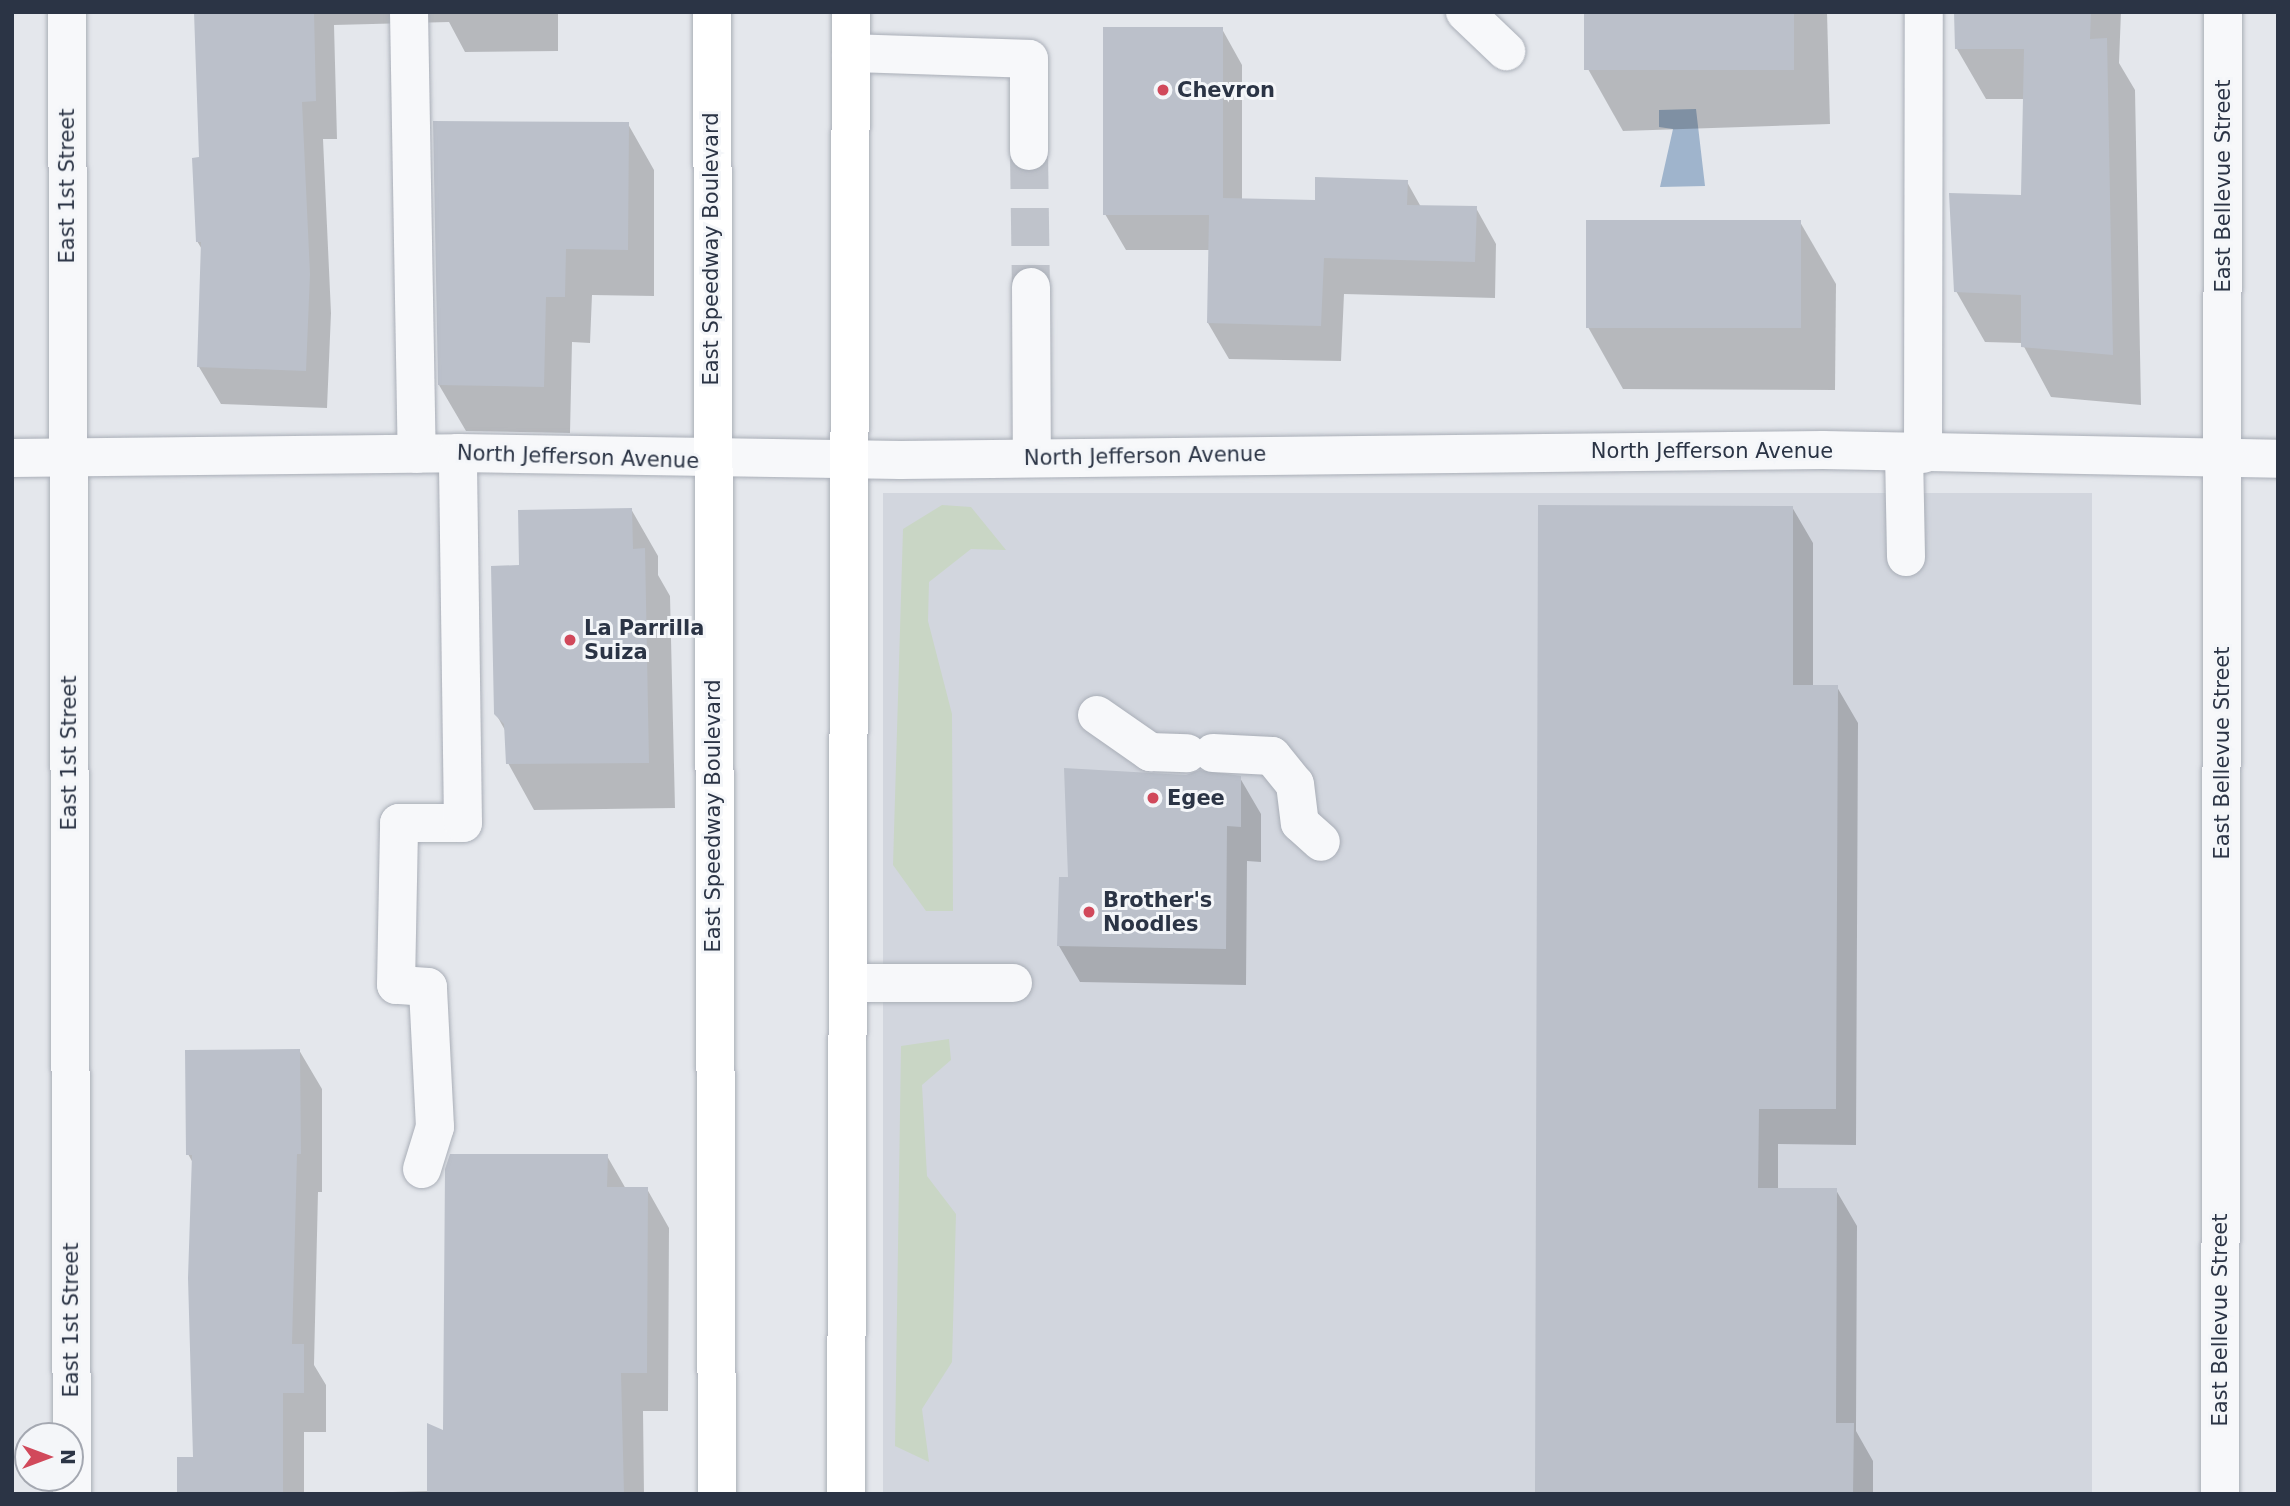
<!DOCTYPE html>
<style>
body{margin:0}
#map{position:relative;width:2290px;height:1506px;overflow:hidden;background:#e4e7ec;font-family:"DejaVu Sans",sans-serif}
div>[style]{position:absolute}
[style*='--x']{left:calc(var(--x)*1px);top:calc(var(--y)*1px);width:calc(var(--w)*1px);rotate:calc(var(--a)*1deg)}
.built>*{inset:0;background:#d2d6de;transform-origin:0 0}
.green>*{inset:0;background:#c9d6c5}
.water>*{inset:0;background:#9fb4cc}
.shadow>*{inset:0;background:#0003}
.building>*{inset:0;background:#bbc0ca;transform-origin:0 0}
.minor-tunnel>*{height:38px;margin-top:-19px;transform-origin:0;background:repeating-linear-gradient(90deg,#bfc3cb 0 38px,transparent 0 57px)}
.roads{filter:drop-shadow(0 0 2px #a9aeb7) drop-shadow(0 0 2px #a9aeb7)}
.minor>*{height:38px;margin:-19px;padding:0 19px;transform-origin:19px;border-radius:19px;background:#f7f8fa}
.major>*{height:38px;margin:-19px;padding:0 19px;transform-origin:19px;border-radius:19px;background:#fff}
.dots>*{width:19px;height:19px;translate:-50% -50%;box-sizing:border-box;border:4px solid #f4f6f9;border-radius:50%}
span{translate:-50% -50%;white-space:nowrap;text-align:center;line-height:1.15;-webkit-text-stroke:6px #f4f6f9;paint-order:stroke}
.poi-label{font-size:21px;color:#2b3445;font-weight:700}
.left{translate:0 -50%;text-align:left}
.street-label{font-size:21px;color:#2b3445}
.frame{position:absolute;inset:0;border:14px solid #2b3445;pointer-events:none}
.north{position:absolute;left:14px;top:1422px;width:70px;height:70px;box-sizing:border-box;background:#f4f6f9;border:2px solid #a4a8b1;border-radius:50%;rotate:90deg;font-size:19px;font-weight:700;line-height:28px;text-align:center;color:#2b3445}
.north::after{content:'';display:block;margin:auto;width:24px;height:32px;background:#d1495b;clip-path:polygon(50% 0,100% 100%,50% 72%,0 100%)}
</style>
<div id="map">
<div class="built">
<div style="left:2092px;top:493px;width:1001px;height:1209px;rotate:90deg"></div>
</div>
<div class="green">
<div style="clip-path:polygon(942px 505px,971px 507px,1006px 550px,971px 549px,929px 582px,928px 621px,952px 714px,953px 911px,926px 911px,893px 865px,903px 529px)"></div>
<div style="clip-path:polygon(949px 1039px,951px 1060px,922px 1085px,927px 1176px,956px 1214px,952px 1362px,922px 1409px,929px 1462px,895px 1446px,901px 1046px)"></div>
</div>
<div class="water">
<div style="clip-path:polygon(1696px 109px,1705px 186px,1660px 187px,1673px 129px,1659px 127px,1659px 110px)"></div>
</div>
<div class="shadow">
<div style="clip-path:polygon(196px 12px,558px 12px,558px 51px,465px 52px,449px 22px,334px 25px,337px 139px,323px 139px,331px 313px,327px 408px,221px 404px,199px 367px,203px 251px,197px 241px,201px 159px)"></div>
<div style="clip-path:polygon(1586px 12px,1827px 12px,1830px 124px,1623px 131px,1588px 69px)"></div>
<div style="clip-path:polygon(1956px 12px,2121px 12px,2119px 63px,2135px 90px,2141px 405px,2051px 397px,2022px 343px,1985px 342px,1956px 291px,2023px 197px,2026px 99px,1986px 99px,1957px 49px)"></div>
<div style="clip-path:polygon(1222px 29px,1242px 65px,1242px 200px,1317px 202px,1407px 182px,1421px 207px,1476px 208px,1496px 244px,1495px 298px,1344px 294px,1341px 361px,1229px 359px,1208px 323px,1210px 250px,1126px 250px,1105px 214px)"></div>
<div style="clip-path:polygon(628px 124px,654px 170px,654px 296px,592px 295px,590px 343px,572px 342px,570px 433px,466px 431px,439px 385px)"></div>
<div style="clip-path:polygon(1800px 222px,1836px 284px,1835px 390px,1623px 389px,1588px 327px)"></div>
<div style="clip-path:polygon(1792px 507px,1813px 543px,1813px 687px,1837px 687px,1858px 723px,1856px 1145px,1778px 1144px,1778px 1190px,1836px 1190px,1857px 1226px,1856px 1431px,1873px 1461px,1873px 1494px,1537px 1494px)"></div>
<div style="clip-path:polygon(631px 509px,658px 556px,658px 575px,670px 596px,675px 808px,534px 810px,508px 763px,506px 732px,496px 714px,520px 567px)"></div>
<div style="clip-path:polygon(1240px 778px,1261px 814px,1261px 862px,1247px 861px,1246px 985px,1080px 982px,1059px 946px,1070px 879px)"></div>
<div style="clip-path:polygon(299px 1050px,322px 1089px,322px 1192px,318px 1192px,314px 1365px,326px 1385px,326px 1432px,304px 1432px,304px 1494px,179px 1494px,195px 1459px,193px 1163px,188px 1154px)"></div>
<div style="clip-path:polygon(607px 1156px,626px 1189px,647px 1189px,669px 1228px,668px 1411px,643px 1411px,644px 1494px,319px 1494px,429px 1491px,445px 1432px)"></div>
</div>
<div class="building">
<div style="clip-path:polygon(194px 12px,314px 12px,316px 101px,302px 102px,310px 274px,306px 371px,197px 367px,201px 242px,196px 242px,192px 158px,199px 157px)"></div>
<div style="left:1584px;top:12px;width:210px;height:58px"></div>
<div style="clip-path:polygon(1954px 12px,2091px 12px,2090px 39px,2107px 38px,2113px 355px,2021px 347px,2021px 295px,1954px 292px,1949px 193px,2021px 195px,2024px 49px,1955px 49px)"></div>
<div style="clip-path:polygon(1103px 27px,1223px 27px,1223px 198px,1315px 200px,1315px 177px,1408px 180px,1407px 205px,1477px 206px,1475px 262px,1324px 258px,1321px 326px,1207px 323px,1209px 215px,1103px 215px)"></div>
<div style="clip-path:polygon(433px 121px,629px 122px,628px 250px,566px 249px,565px 297px,546px 297px,544px 387px,438px 385px)"></div>
<div style="left:1586px;top:220px;width:215px;height:108px"></div>
<div style="clip-path:polygon(1538px 505px,1793px 506px,1793px 685px,1838px 685px,1836px 1109px,1759px 1109px,1758px 1188px,1837px 1188px,1836px 1423px,1854px 1423px,1853px 1494px,1535px 1494px)"></div>
<div style="clip-path:polygon(632px 508px,633px 549px,645px 548px,649px 763px,506px 764px,504px 724px,494px 714px,491px 566px,519px 565px,518px 510px)"></div>
<div style="clip-path:polygon(1064px 768px,1186px 775px,1200px 770px,1241px 776px,1241px 827px,1227px 826px,1226px 949px,1057px 946px,1059px 877px,1068px 877px)"></div>
<div style="clip-path:polygon(300px 1049px,301px 1154px,297px 1154px,292px 1344px,304px 1344px,304px 1393px,283px 1393px,283px 1494px,177px 1494px,177px 1457px,193px 1457px,188px 1278px,192px 1155px,186px 1155px,185px 1050px)"></div>
<div style="clip-path:polygon(450px 1154px,608px 1154px,607px 1187px,648px 1187px,647px 1373px,621px 1373px,624px 1494px,427px 1494px,427px 1423px,443px 1430px,445px 1169px)"></div>
</div>
<div class="minor-tunnel">
<div style="--x:1029;--y:151;--w:136;--a:89.2"></div>
</div>
<div class="roads">
<div class="minor">
<div style="--x:67;--y:12;--w:1482;--a:89.81"></div>
<div style="--x:409;--y:12;--w:442;--a:89"></div>
<div style="--x:1465;--y:12;--w:57;--a:43.6"></div>
<div style="--x:851;--y:53;--w:178;--a:1.9"></div>
<div style="--x:1029;--y:59;--w:92;--a:90"></div>
<div style="--x:1031;--y:287;--w:171;--a:89.7"></div>
<div style="--x:1904;--y:452;--w:105;--a:88.9"></div>
<div style="--x:1923;--y:454;--w:442;--a:-89.9"></div>
<div style="--x:12;--y:458;--w:446;--a:-0.6"></div>
<div style="--x:458;--y:453;--w:443;--a:0.9"></div>
<div style="--x:901;--y:460;--w:922;--a:-0.62"></div>
<div style="--x:1823;--y:450;--w:455;--a:1.1"></div>
<div style="--x:1097;--y:715;--w:65;--a:34.9"></div>
<div style="--x:1150;--y:752;--w:37;--a:2"></div>
<div style="--x:1213;--y:753;--w:59;--a:2.9"></div>
<div style="--x:1272;--y:756;--w:36;--a:51"></div>
<div style="--x:1295;--y:784;--w:39;--a:83"></div>
<div style="--x:1300;--y:823;--w:28;--a:42"></div>
<div style="--x:848;--y:983;--w:165;--a:0"></div>
<div style="--x:422;--y:1169;--w:44;--a:-72.8"></div>
<div style="--x:435;--y:1127;--w:140;--a:-92.9"></div>
<div style="--x:428;--y:987;--w:32;--a:-176"></div>
<div style="--x:396;--y:985;--w:162;--a:-88.9"></div>
<div style="--x:399;--y:823;--w:64;--a:0"></div>
<div style="--x:463;--y:823;--w:370;--a:-90.8"></div>
<div style="--x:2220;--y:1494;--w:1482;--a:-89.88"></div>
</div>
<div class="major">
<div style="--x:712;--y:12;--w:1482;--a:89.81"></div>
<div style="--x:846;--y:1494;--w:1482;--a:-89.81"></div>
</div>
</div>
<div class="dots">
<div style="left:1163px;top:90px;background:#d1495b"></div>
<div style="left:570px;top:640px;background:#d1495b"></div>
<div style="left:1153px;top:798px;background:#d1495b"></div>
<div style="left:1089px;top:912px;background:#d1495b"></div>
</div>
<div class="poi-label">
<span class="left" style="left:1177px;top:90px">Chevron</span>
<span class="left" style="left:584px;top:640px">La Parrilla<br>Suiza</span>
<span class="left" style="left:1167px;top:798px">Egee</span>
<span class="left" style="left:1103px;top:912px">Brother's<br>Noodles</span>
</div>
<div class="street-label">
<span style="left:67px;top:186px;rotate:-90deg">East 1st Street</span>
<span style="left:2223px;top:186px;rotate:-90deg">East Bellevue Street</span>
<span style="left:711px;top:249px;rotate:-90deg">East Speedway Boulevard</span>
<span style="left:1712px;top:451px">North Jefferson Avenue</span>
<span style="left:1145px;top:456px;rotate:-1deg">North Jefferson Avenue</span>
<span style="left:578px;top:457px;rotate:2deg">North Jefferson Avenue</span>
<span style="left:69px;top:753px;rotate:-90deg">East 1st Street</span>
<span style="left:2222px;top:753px;rotate:-90deg">East Bellevue Street</span>
<span style="left:713px;top:816px;rotate:-90deg">East Speedway Boulevard</span>
<span style="left:71px;top:1320px;rotate:-90deg">East 1st Street</span>
<span style="left:2220px;top:1320px;rotate:-90deg">East Bellevue Street</span>
</div>
<div class="frame"></div>
<div class="north">N</div>
</div>
